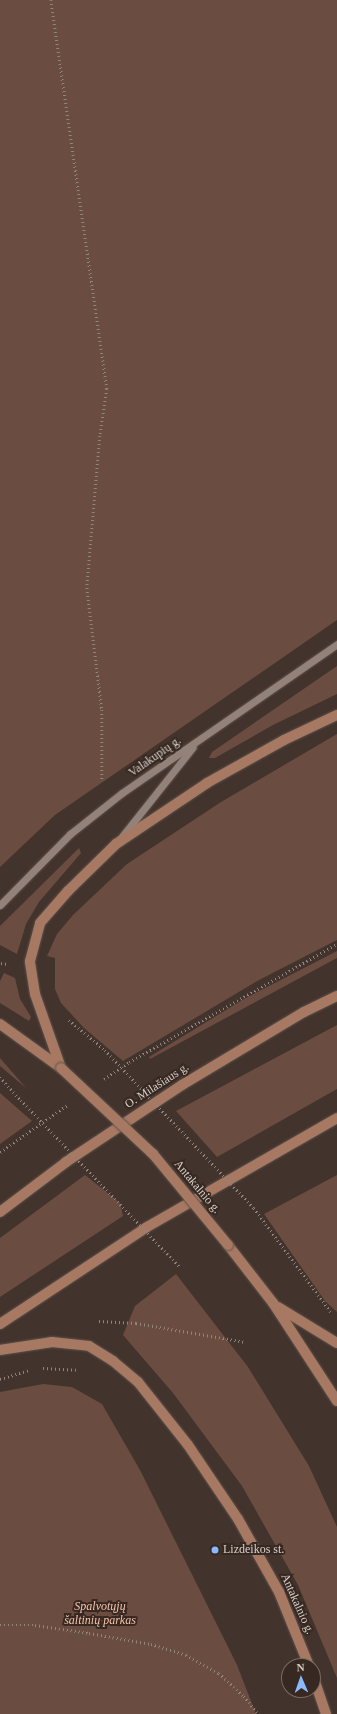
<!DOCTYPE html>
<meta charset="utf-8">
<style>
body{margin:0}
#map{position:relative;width:337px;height:1714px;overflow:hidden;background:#42332c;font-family:"Times New Roman",serif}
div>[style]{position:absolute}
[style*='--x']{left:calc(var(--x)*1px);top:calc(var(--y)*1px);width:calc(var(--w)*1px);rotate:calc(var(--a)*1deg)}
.green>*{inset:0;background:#6a4d40}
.path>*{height:2.5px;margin-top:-1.25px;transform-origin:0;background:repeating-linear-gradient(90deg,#90847e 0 1px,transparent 0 4px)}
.roads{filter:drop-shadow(0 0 1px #5d514b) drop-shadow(0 0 1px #5d514b)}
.minor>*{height:7px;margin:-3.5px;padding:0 3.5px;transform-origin:3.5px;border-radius:3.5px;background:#938279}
.major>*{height:10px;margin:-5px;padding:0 5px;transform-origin:5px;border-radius:5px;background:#a87962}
.path-bridge>*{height:2.5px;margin-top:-1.25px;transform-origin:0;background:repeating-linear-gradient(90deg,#90847e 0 1px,transparent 0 4px)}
.bridges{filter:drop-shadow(0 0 1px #5d514b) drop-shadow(0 0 1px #5d514b)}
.major-bridge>*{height:10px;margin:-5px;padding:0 5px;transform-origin:5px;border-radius:5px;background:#a87962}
.dots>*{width:11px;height:11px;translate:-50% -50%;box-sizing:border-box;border:2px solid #372922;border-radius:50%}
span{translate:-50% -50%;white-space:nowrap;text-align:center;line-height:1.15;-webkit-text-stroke:4px #372922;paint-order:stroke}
.street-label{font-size:12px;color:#d9d0cb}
.poi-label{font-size:12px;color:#d9d0cb}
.left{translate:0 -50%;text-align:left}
.park-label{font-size:12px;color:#fbc2a7;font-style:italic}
.north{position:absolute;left:281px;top:1658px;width:40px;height:40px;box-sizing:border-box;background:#372922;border:1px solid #786c66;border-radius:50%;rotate:358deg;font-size:11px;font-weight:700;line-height:16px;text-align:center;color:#d9d0cb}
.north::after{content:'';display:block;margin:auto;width:14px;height:18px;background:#89bafc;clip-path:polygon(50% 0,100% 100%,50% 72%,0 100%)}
</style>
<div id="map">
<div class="green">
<div style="clip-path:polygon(0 0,337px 0,337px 620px,55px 815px,0 867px)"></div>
<div style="clip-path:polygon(337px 666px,337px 694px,273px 725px,215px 758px,209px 758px,212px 752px)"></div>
<div style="clip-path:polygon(337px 734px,337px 940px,259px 980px,123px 1061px,84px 1028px,61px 1003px,55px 989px,55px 958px,47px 956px,57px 934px,73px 915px,127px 864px,221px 802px)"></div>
<div style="clip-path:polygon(79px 848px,81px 853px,39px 902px,26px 924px,17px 954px,0 945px,0 926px)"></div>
<div style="clip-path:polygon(337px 951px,337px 958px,150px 1059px,149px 1057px,244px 999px)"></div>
<div style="clip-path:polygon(4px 973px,15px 978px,20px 999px,31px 1017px,29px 1021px,0 1003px,0 981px)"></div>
<div style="clip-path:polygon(337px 1025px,337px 1089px,217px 1157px,176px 1111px)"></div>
<div style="clip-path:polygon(0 1058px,26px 1088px,0 1066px)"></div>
<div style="clip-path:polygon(0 1093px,32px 1121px,0 1144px)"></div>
<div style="clip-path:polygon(85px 1175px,120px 1203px,123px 1216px,0 1297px,0 1238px)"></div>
<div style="clip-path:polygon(337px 1175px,337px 1312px,325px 1301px,264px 1214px)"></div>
<div style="clip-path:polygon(176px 1274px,248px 1367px,309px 1466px,337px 1527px,337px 1678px,298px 1585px,242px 1486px,173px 1393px,123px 1335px,135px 1306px)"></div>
<div style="clip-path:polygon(43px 1384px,72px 1387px,102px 1404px,140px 1470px,237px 1665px,256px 1714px,0 1714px,0 1392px)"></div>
</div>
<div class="path">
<div style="--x:51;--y:0;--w:393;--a:81.8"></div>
<div style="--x:107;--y:389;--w:48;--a:98.5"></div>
<div style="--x:100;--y:436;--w:153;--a:94.9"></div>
<div style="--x:87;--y:588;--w:123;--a:83"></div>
<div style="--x:102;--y:710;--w:71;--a:90"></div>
<div style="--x:1;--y:963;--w:7;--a:8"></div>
<div style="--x:69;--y:1020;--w:47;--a:39.8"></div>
<div style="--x:0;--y:1077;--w:31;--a:48"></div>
<div style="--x:104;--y:1079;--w:30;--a:-34"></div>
<div style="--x:129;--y:1062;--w:239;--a:-29.6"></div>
<div style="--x:0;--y:1152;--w:82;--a:-35"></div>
<div style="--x:254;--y:1208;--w:129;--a:53.5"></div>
<div style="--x:99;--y:1321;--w:37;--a:3"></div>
<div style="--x:136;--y:1323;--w:111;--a:9.9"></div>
<div style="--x:43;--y:1368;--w:33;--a:3"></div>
<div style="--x:0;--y:1379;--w:31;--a:-17"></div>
<div style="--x:0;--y:1625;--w:35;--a:0"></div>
<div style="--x:35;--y:1625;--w:55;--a:8.4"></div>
<div style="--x:89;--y:1633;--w:63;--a:10.1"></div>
<div style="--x:151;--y:1644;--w:37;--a:17"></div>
<div style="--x:186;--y:1655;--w:38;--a:29"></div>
<div style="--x:219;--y:1673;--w:34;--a:43"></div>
<div style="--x:244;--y:1696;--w:23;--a:52"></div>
</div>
<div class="roads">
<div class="minor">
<div style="--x:120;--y:839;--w:117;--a:-51.6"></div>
<div style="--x:0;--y:905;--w:100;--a:-45.4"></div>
<div style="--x:70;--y:834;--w:66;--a:-38.3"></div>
<div style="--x:122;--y:793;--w:262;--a:-34.7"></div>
</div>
<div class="major">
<div style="--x:0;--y:1024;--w:75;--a:35.8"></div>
<div style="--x:61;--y:1068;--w:78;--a:-109.4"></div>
<div style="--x:35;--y:994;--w:33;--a:-99"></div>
<div style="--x:30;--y:961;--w:39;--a:-75"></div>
<div style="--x:40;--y:923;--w:43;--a:-48.8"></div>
<div style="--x:68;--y:891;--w:67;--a:-44.4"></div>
<div style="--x:116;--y:844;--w:110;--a:-33.8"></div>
<div style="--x:207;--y:783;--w:88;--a:-29.2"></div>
<div style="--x:284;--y:740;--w:59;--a:-25.3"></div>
<div style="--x:0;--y:1212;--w:83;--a:-37.1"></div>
<div style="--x:66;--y:1162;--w:139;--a:-33.6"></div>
<div style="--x:182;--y:1085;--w:142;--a:-30.9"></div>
<div style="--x:304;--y:1012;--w:37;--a:-26"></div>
<div style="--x:228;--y:1245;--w:73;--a:52.2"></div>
<div style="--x:273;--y:1303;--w:117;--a:56.9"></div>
<div style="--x:278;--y:1307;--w:69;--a:31.4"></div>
<div style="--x:0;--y:1324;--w:176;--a:-33.4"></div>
<div style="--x:147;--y:1227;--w:219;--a:-29.8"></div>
<div style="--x:0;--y:1350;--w:53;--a:-8.7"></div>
<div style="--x:52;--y:1342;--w:37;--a:6"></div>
<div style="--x:89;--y:1346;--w:28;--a:32"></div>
<div style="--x:113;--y:1361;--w:33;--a:40"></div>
<div style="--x:138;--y:1382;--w:80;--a:51.6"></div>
<div style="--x:188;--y:1445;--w:89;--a:56"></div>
<div style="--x:238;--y:1519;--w:84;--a:60.7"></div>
<div style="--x:279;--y:1592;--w:80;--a:67.9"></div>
<div style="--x:313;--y:1676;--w:40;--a:71.1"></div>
</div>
</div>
<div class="path-bridge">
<div style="--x:105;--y:1050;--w:217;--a:46.7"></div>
<div style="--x:21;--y:1100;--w:231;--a:46.4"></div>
</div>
<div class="bridges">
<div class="major-bridge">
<div style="--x:61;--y:1068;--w:126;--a:43.1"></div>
<div style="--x:153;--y:1154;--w:118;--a:50.5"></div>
</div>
</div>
<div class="dots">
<div style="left:215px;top:1550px;background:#89bafc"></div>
</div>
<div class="street-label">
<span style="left:155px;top:757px;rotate:-35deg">Valakupių g.</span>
<span style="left:157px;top:1086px;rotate:-33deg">O. Milašiaus g.</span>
<span style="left:197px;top:1187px;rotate:50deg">Antakalnio g.</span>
<span style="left:297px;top:1604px;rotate:66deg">Antakalnio g.</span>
</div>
<div class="poi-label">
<span class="left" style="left:223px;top:1550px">Lizdeikos st.</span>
</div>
<div class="park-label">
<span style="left:100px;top:1614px">Spalvotųjų<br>šaltinių parkas</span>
</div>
<div class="north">N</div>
</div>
